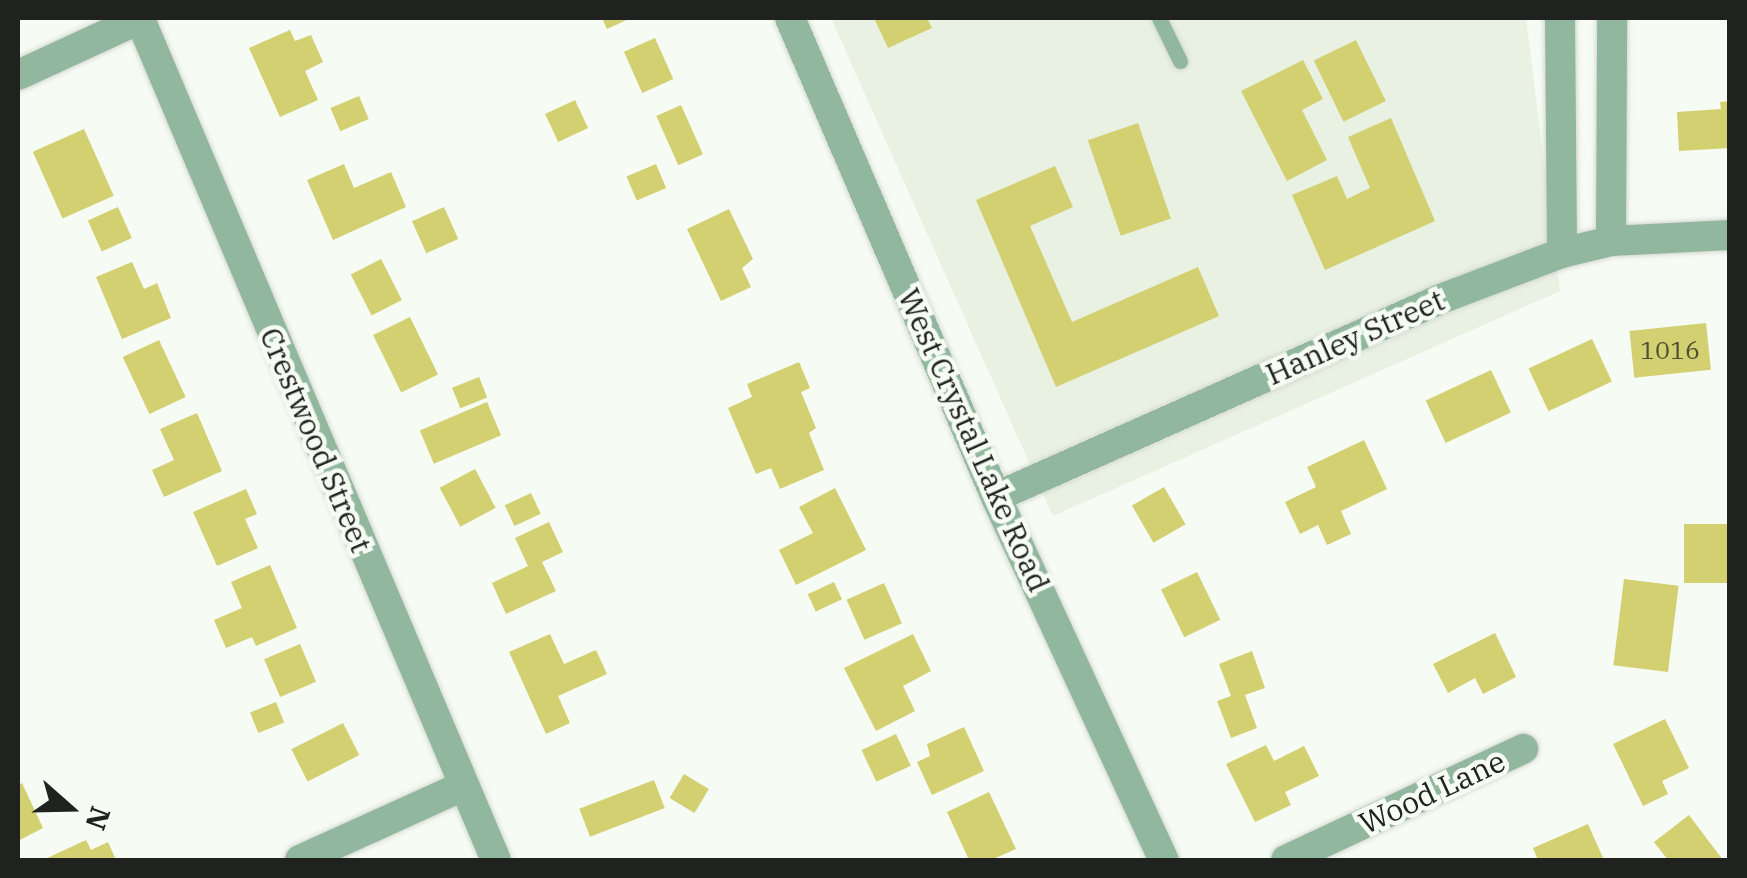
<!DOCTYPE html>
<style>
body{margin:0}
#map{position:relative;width:1747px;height:878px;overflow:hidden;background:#f6fbf3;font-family:"IBM Plex Serif",serif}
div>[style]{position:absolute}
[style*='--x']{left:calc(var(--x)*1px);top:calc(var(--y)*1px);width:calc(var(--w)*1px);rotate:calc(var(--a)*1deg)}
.built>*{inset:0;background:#e9f1e3}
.building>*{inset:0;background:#d3d072;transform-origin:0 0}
.roads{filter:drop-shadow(0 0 2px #d4d8d1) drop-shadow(0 0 2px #d4d8d1)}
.service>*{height:15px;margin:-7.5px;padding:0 7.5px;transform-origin:7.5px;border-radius:7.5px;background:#92b79f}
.minor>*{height:30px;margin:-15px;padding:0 15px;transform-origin:15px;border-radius:15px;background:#92b79f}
.tertiary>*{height:30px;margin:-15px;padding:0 15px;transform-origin:15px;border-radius:15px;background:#92b79f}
span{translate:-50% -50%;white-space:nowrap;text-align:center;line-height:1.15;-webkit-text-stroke:9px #f6fbf3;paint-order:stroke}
.number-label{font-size:25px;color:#4d4e34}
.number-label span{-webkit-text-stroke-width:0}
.street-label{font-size:30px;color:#20221f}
.frame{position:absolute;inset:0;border:20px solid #20221f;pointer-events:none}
.north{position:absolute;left:20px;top:758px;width:100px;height:100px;-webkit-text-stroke:8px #f6fbf3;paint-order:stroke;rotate:110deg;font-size:28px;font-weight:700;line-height:40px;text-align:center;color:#20221f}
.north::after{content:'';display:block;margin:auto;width:35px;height:45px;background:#20221f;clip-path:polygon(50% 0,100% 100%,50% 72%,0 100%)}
</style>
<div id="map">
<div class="built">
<div style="clip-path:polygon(831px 18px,1526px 18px,1560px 291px,1053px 516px)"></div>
</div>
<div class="building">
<div style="clip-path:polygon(602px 18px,631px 18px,607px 29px)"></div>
<div style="clip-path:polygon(874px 18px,927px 18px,932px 28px,888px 48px)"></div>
<div style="clip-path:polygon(290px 30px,295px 41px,311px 35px,323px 62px,305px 71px,318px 100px,280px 117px,249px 48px)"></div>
<div style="left:655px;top:38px;width:45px;height:34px;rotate:66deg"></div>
<div style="left:1356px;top:40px;width:68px;height:47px;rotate:64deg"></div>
<div style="clip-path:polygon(1303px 60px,1323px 99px,1302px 110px,1327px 160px,1287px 181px,1241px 91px)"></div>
<div style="left:359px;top:96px;width:25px;height:31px;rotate:67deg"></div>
<div style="left:575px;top:100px;width:31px;height:33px;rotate:65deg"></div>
<div style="clip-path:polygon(1730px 101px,1730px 148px,1679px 151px,1677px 112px,1721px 109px,1720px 102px)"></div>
<div style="left:681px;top:105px;width:54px;height:27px;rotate:66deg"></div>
<div style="clip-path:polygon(1391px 118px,1435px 221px,1325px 270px,1292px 195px,1337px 176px,1347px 199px,1370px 188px,1348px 137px)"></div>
<div style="left:1138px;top:123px;width:101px;height:53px;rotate:71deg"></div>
<div style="left:84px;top:129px;width:73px;height:56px;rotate:66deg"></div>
<div style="clip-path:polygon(344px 164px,354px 188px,391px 172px,406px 207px,333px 240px,307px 180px)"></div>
<div style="left:656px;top:164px;width:26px;height:32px;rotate:67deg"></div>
<div style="clip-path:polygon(1055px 166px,1073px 207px,1030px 226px,1072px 322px,1198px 267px,1219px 316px,1056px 387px,976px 200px)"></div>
<div style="left:118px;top:207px;width:34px;height:33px;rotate:66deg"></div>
<div style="left:444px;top:207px;width:35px;height:35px;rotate:66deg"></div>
<div style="clip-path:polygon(729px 209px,753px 259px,742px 268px,751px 287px,721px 301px,687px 229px)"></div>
<div style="left:381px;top:259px;width:46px;height:34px;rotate:63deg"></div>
<div style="clip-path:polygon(132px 262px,144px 289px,157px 283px,171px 318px,122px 339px,96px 277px)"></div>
<div style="left:410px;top:317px;width:64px;height:41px;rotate:64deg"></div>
<div style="left:1706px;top:323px;width:47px;height:77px;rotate:84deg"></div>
<div style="left:1592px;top:339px;width:47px;height:70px;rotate:65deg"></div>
<div style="left:159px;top:340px;width:63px;height:40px;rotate:65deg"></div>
<div style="clip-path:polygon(799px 362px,810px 388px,801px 392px,816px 428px,809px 433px,824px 470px,780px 489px,771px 468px,756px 474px,728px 408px,752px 397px,747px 384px)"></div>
<div style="left:1491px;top:370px;width:47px;height:72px;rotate:65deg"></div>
<div style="left:479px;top:377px;width:22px;height:29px;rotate:68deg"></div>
<div style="left:487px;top:402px;width:36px;height:73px;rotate:67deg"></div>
<div style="clip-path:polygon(197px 413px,222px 471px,164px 497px,152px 470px,174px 460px,160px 429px)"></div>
<div style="clip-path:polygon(1364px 440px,1387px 489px,1341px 511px,1351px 534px,1327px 545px,1318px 525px,1300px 534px,1285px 502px,1316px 487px,1307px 467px)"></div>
<div style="left:475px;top:469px;width:44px;height:40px;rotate:62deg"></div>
<div style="left:1164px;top:487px;width:43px;height:37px;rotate:60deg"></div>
<div style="clip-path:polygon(835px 488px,866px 550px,796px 585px,779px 550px,813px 533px,799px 507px)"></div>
<div style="clip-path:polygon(246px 489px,257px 514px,245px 519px,258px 548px,217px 566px,193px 512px)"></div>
<div style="left:531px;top:493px;width:23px;height:29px;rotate:65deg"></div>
<div style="clip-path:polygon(549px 522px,563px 552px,542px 562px,556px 591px,506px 614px,492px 583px,528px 566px,515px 538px)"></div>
<div style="left:1730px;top:524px;width:59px;height:46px;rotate:90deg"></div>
<div style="clip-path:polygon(270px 565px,297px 628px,256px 646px,252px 637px,226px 648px,214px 620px,242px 608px,231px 582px)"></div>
<div style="left:1197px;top:572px;width:53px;height:40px;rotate:64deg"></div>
<div style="left:1624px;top:579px;width:55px;height:87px;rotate:7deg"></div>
<div style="left:834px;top:582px;width:19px;height:29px;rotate:65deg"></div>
<div style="left:884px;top:583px;width:44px;height:41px;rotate:66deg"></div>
<div style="clip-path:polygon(1495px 633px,1516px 677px,1483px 694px,1475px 678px,1448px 693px,1433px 664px)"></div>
<div style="clip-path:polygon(550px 634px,564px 664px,596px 650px,607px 674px,558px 696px,570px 723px,546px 734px,509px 652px)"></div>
<div style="clip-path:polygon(913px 634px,931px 671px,903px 686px,915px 711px,876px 731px,844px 668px)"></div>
<div style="left:300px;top:644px;width:41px;height:39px;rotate:67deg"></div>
<div style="clip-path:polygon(1252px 651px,1265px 688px,1245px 695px,1257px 728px,1231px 738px,1217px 701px,1231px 696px,1219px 664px)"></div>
<div style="left:276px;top:702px;width:22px;height:28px;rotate:68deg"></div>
<div style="clip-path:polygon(1665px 719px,1689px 768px,1662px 781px,1668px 794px,1643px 806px,1613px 744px)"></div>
<div style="left:343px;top:723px;width:36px;height:58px;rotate:63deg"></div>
<div style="clip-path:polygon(964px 727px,984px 771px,932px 795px,917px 762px,930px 756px,927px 744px)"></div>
<div style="left:896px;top:734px;width:35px;height:38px;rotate:65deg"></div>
<div style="clip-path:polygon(1266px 745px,1274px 761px,1304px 746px,1319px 776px,1285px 792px,1291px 805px,1255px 822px,1226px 764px)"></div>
<div style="left:684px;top:774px;width:29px;height:28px;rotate:31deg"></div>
<div style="left:654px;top:780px;width:30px;height:80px;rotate:69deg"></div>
<div style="clip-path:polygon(22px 783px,43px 828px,18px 841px,18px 785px)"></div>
<div style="clip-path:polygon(989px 792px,1016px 849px,991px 860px,969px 860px,947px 812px)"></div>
<div style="clip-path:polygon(1689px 815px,1723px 860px,1668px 860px,1654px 842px)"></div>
<div style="clip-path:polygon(1588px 824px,1604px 860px,1538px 860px,1533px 848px)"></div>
<div style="clip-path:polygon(86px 840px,91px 850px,108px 842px,116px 860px,43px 860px)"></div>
</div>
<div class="roads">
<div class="service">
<div style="--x:1159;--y:18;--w:48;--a:64"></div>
</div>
<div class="minor">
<div style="--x:1560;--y:18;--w:235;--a:89.5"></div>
<div style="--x:140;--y:19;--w:913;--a:67.06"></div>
<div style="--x:18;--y:75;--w:136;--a:-24.7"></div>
<div style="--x:1611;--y:241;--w:223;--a:-89.7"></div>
<div style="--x:996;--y:497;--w:484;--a:-24"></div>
<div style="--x:1438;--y:300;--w:133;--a:-20.8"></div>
<div style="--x:1562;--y:253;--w:50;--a:-13.8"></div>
<div style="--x:1611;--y:241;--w:119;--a:-2.9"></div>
<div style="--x:300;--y:860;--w:177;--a:-24.4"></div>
<div style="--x:1286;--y:860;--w:262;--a:-25.1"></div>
</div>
<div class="tertiary">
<div style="--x:790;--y:18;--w:521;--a:66.73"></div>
<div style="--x:996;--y:497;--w:400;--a:65.2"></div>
</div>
</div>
<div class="number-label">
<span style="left:1670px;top:350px">1016</span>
</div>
<div class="street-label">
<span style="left:1355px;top:337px;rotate:-24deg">Hanley Street</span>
<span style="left:316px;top:440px;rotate:67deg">Crestwood Street</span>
<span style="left:974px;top:440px;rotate:66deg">West Crystal Lake Road</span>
<span style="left:1432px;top:792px;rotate:-25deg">Wood Lane</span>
</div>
<div class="frame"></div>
<div class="north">N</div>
</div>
